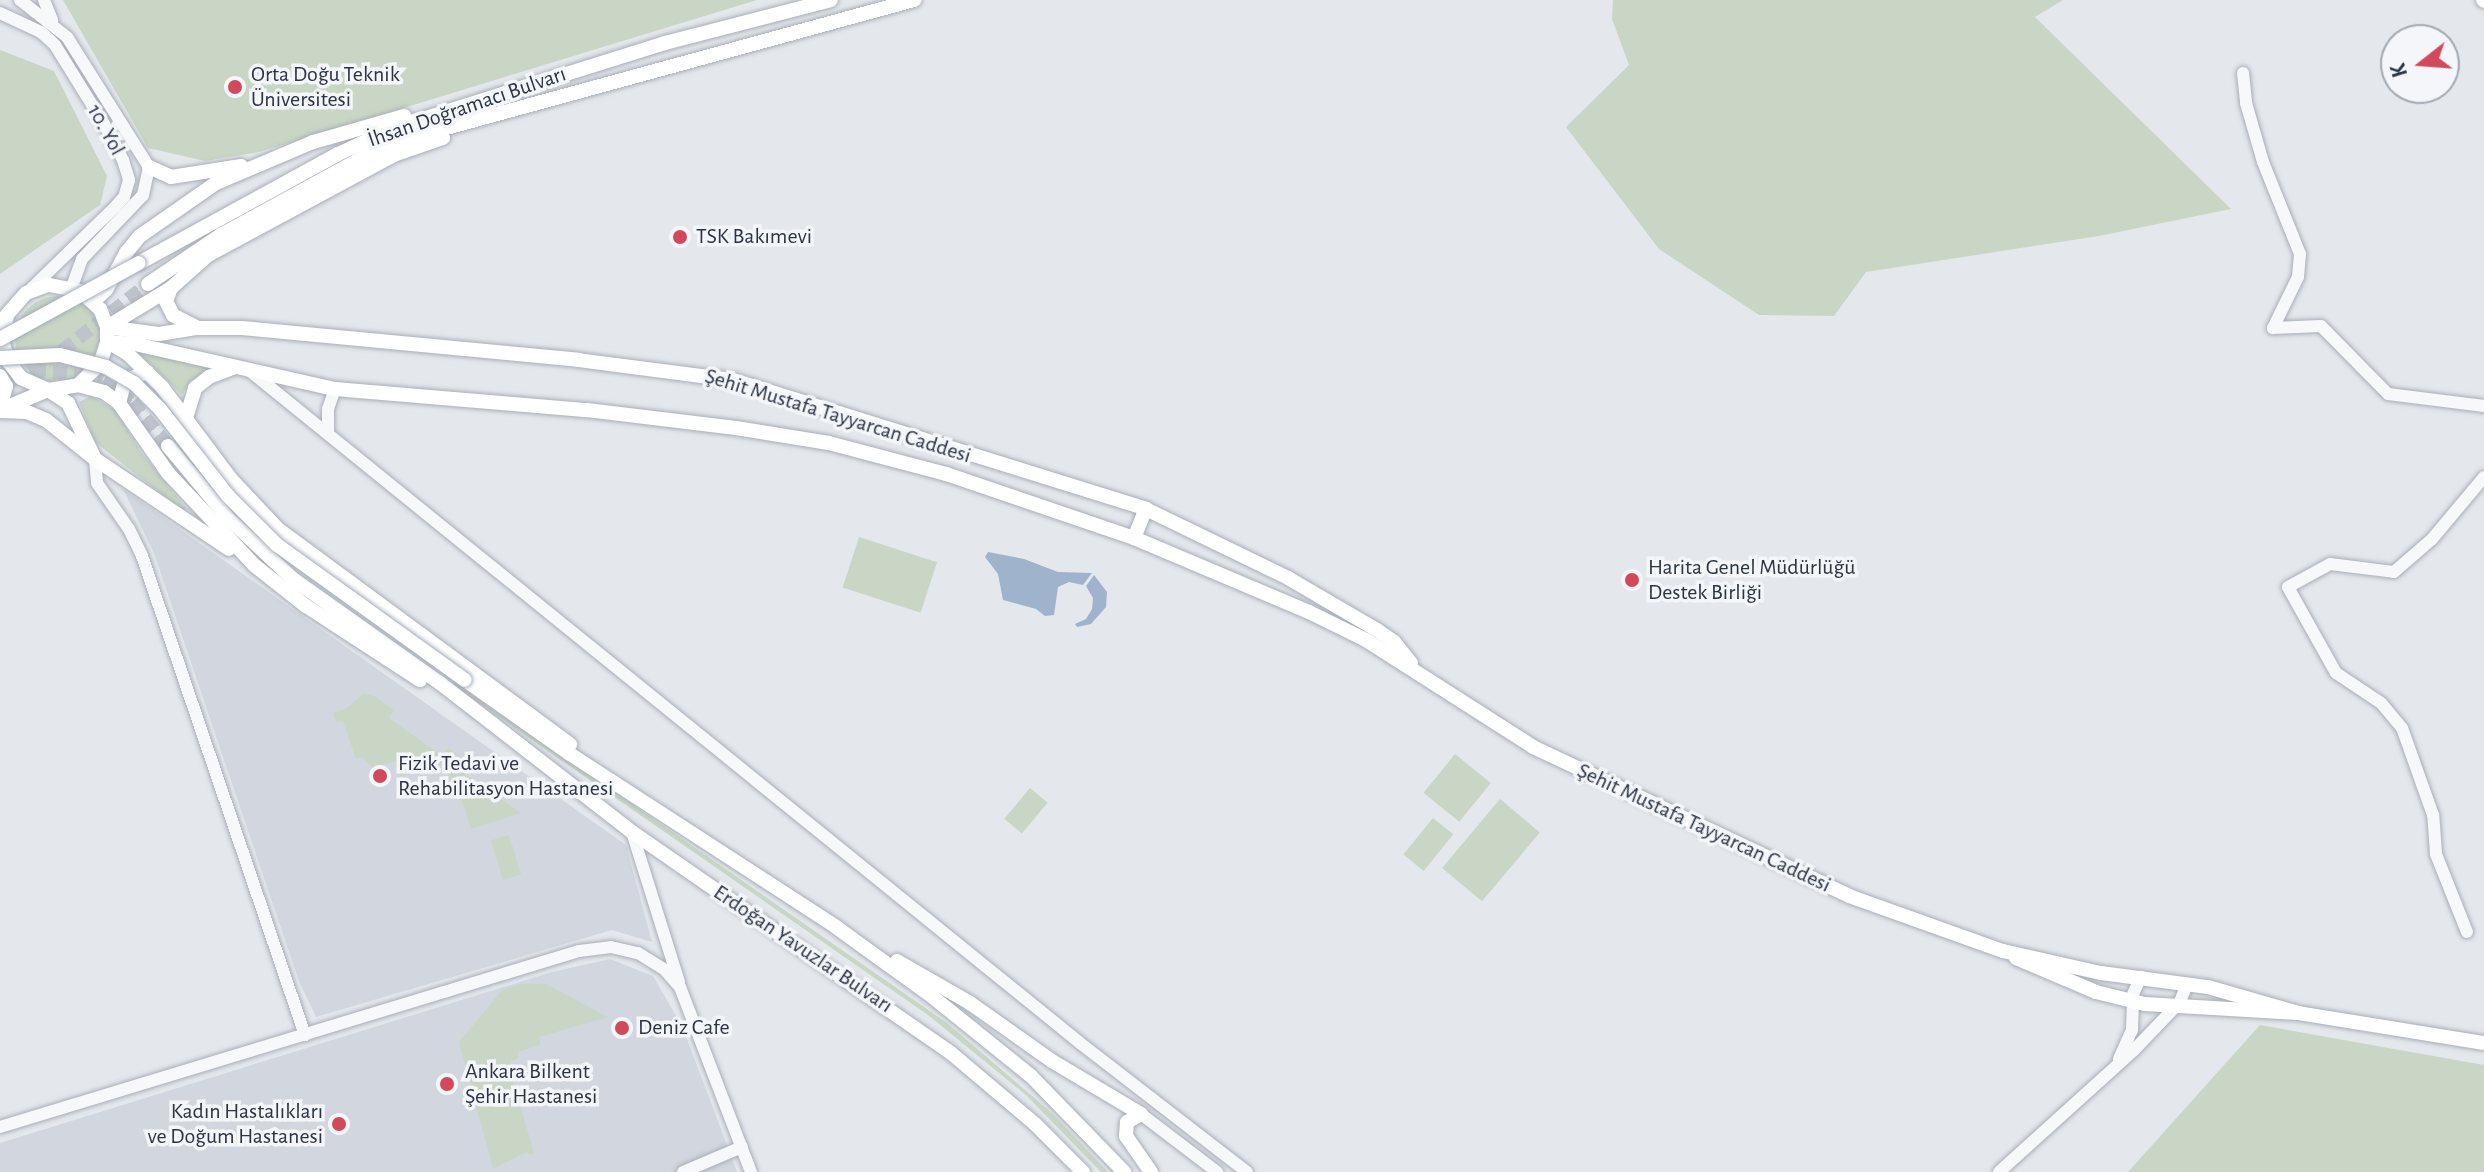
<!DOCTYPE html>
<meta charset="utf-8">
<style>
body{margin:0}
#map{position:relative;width:2484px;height:1172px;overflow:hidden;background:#e4e7ec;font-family:"Alegreya Sans",sans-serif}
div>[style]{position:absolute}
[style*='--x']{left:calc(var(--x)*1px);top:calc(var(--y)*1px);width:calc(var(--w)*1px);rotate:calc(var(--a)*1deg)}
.built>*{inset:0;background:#d2d6de}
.green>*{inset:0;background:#c9d6c5;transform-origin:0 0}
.round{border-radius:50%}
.water>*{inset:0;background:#9fb4cc}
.major-tunnel>*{height:14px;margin-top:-7px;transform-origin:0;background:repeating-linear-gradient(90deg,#bfc3cb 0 14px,transparent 0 21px)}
.roads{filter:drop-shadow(0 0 2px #a9aeb7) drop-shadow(0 0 2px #a9aeb7)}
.minor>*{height:12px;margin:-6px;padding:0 6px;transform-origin:6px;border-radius:6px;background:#f7f8fa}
.major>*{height:14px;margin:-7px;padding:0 7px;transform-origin:7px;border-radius:7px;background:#fff}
.bridges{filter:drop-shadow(0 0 2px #a3abb8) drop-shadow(0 0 2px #a3abb8)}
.major-bridge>*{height:14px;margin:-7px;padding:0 7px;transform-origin:7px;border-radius:7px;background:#fff}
.dots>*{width:22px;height:22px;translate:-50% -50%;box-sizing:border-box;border:4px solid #f4f6f9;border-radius:50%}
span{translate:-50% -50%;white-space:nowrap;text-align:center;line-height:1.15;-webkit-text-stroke:7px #f4f6f9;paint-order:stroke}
.poi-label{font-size:22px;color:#2b3445}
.left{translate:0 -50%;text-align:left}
.right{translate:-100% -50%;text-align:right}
.street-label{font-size:22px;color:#2b3445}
.north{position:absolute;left:2380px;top:24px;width:80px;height:80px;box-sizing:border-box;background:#f4f6f9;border:2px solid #a4a8b1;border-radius:50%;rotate:253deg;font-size:22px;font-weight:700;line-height:32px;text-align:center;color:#2b3445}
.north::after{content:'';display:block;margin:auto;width:28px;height:36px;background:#d1495b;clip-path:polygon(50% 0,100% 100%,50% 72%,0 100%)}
</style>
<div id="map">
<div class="built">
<div style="clip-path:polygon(123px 489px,626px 845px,652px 942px,612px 930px,316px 1017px,299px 981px,154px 553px)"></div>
<div style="clip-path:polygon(610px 959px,653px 976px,682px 1026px,737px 1172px,0 1172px,0 1143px,552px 972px)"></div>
</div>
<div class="green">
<div style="clip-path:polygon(63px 0,757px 0,259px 152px,205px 161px,148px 148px)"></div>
<div style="clip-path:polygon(1613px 0,2063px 0,2035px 17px,2231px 209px,2099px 236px,1866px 272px,1834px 316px,1759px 315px,1659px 249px,1566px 127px,1629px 65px,1612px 19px)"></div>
<div style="clip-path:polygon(0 50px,54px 71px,107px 176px,100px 205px,0 274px)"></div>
<div class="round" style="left:15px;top:296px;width:86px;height:86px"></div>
<div style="clip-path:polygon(138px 352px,157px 355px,209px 368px,190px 382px,182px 395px)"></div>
<div style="clip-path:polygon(91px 396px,115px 410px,141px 452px,186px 508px,183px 511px,95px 442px,79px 402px)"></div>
<div style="left:859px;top:537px;width:82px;height:53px;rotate:18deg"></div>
<div style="clip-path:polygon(455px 681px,947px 1023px,1053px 1114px,1108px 1172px,1101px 1172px,1026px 1095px,928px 1015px,453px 685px)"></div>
<div style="clip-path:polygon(363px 694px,374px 696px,394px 710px,389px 718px,442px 756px,448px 748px,468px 762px,462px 772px,521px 813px,471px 829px,458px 788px,454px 789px,444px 763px,400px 776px,396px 761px,373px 768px,362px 757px,356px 759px,343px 721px,336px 722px,333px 713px,347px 708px)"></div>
<div style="left:1455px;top:754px;width:46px;height:50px;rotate:39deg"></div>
<div style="left:1030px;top:788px;width:23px;height:40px;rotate:40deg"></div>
<div style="left:1500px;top:799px;width:52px;height:90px;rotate:40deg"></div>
<div style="left:1433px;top:818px;width:26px;height:47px;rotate:39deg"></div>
<div style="left:509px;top:835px;width:41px;height:19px;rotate:73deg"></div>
<div style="clip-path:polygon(523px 984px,546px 984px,608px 1017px,539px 1037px,541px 1044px,518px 1052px,519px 1058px,511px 1061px,510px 1071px,534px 1153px,530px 1155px,527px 1152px,493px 1169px,459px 1042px,503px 989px)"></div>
<div style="clip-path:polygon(2260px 1025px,2484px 1065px,2484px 1172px,2128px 1172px)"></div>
</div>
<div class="water">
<div style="clip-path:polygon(988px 552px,1024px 559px,1058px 572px,1092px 573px,1083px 585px,1069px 582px,1058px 587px,1054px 615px,1045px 616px,1036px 609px,1003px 600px,998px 574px,985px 557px)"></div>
<div style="clip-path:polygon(1094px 575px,1107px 592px,1106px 607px,1091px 624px,1077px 627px,1075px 624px,1086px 619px,1092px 609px,1093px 598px,1086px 586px)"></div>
</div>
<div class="major-tunnel">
<div style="--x:32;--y:370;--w:45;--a:5.1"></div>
<div style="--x:77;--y:374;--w:26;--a:18"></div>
<div style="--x:102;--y:382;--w:36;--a:34"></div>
<div style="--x:132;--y:402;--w:57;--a:50.7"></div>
<div style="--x:11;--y:381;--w:59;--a:-30.5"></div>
<div style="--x:62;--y:351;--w:109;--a:-37.9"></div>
</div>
<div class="roads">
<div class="minor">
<div style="--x:20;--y:0;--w:60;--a:38.2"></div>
<div style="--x:67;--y:37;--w:154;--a:57.8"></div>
<div style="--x:149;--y:167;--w:29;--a:102"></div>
<div style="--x:143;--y:195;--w:88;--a:133.6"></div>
<div style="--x:82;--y:259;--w:30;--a:110"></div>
<div style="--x:44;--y:0;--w:22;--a:68"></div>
<div style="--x:0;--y:13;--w:45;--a:24.9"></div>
<div style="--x:41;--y:32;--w:19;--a:43"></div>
<div style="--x:55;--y:45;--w:93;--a:58.2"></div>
<div style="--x:104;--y:124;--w:41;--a:62.2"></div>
<div style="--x:123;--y:160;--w:21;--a:73"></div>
<div style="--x:129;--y:180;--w:18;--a:106"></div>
<div style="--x:124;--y:197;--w:13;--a:132"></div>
<div style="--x:115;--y:207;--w:120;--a:135.7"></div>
<div style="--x:2243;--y:73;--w:30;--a:84"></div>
<div style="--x:2246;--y:103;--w:61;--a:73.9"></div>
<div style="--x:2263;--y:162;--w:99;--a:68.1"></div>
<div style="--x:2300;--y:254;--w:23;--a:95"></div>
<div style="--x:2298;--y:277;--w:57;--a:116.1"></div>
<div style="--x:2273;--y:328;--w:48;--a:-2.4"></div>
<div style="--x:2321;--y:326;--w:95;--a:45.4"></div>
<div style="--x:2388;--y:394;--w:97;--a:7.1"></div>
<div style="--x:250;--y:371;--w:1068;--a:38.99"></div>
<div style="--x:1080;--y:1043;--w:211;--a:37.7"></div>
<div style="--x:328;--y:432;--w:23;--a:-90"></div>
<div style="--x:328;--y:409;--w:21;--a:-71"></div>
<div style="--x:95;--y:459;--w:24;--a:85"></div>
<div style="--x:97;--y:483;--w:56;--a:55.2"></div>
<div style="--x:129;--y:529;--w:30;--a:64"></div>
<div style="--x:142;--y:556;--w:506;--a:71.21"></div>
<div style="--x:632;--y:832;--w:157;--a:72.6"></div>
<div style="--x:2467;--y:932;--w:84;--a:-111.7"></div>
<div style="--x:2436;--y:854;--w:39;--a:-94"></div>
<div style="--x:2433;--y:815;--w:92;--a:-109.6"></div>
<div style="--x:2402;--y:728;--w:33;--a:-130"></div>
<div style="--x:2381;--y:703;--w:54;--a:-146.3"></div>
<div style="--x:2336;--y:673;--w:98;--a:-119.2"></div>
<div style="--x:2288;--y:587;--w:48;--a:-28.7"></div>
<div style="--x:2330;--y:564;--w:64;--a:7.1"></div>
<div style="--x:2394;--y:572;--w:50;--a:-41"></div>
<div style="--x:2432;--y:539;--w:81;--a:-50"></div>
<div style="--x:2119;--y:1059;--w:32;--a:-66"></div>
<div style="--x:2132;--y:1030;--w:36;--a:-88"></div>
<div style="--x:2133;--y:994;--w:19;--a:-65"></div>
<div style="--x:1141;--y:1114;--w:96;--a:37.3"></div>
<div style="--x:0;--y:1127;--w:605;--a:-16.91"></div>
<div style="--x:579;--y:951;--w:32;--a:-7"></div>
<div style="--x:611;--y:947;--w:28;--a:13"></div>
<div style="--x:638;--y:953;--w:32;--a:32"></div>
<div style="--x:665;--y:970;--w:23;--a:49"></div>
<div style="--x:680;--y:987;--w:198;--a:69"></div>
<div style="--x:683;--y:1172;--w:64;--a:-23"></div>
<div style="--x:1999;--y:1172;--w:182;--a:-42.1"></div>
<div style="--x:2134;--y:1050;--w:66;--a:-46.2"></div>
<div style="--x:2180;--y:1002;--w:19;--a:-69"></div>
</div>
<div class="major">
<div style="--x:2483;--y:0;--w:1;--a:45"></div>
<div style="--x:149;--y:167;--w:24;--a:24"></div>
<div style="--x:171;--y:177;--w:71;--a:-8.9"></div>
<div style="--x:139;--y:263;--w:227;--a:-28.7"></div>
<div style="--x:338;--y:154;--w:65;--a:-24.6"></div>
<div style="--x:397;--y:127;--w:281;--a:-17.4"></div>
<div style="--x:665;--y:43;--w:171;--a:-14.5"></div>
<div style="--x:148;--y:284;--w:88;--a:-33.9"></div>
<div style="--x:221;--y:235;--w:166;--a:-28.7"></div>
<div style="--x:367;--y:155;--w:42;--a:-22.3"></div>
<div style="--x:406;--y:139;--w:527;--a:-15.3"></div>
<div style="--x:94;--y:301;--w:16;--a:-43"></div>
<div style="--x:106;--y:290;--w:42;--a:-61.6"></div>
<div style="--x:126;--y:253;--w:22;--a:-51"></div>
<div style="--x:140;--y:236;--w:93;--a:-34.9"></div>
<div style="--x:216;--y:183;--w:105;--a:-22.9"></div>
<div style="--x:313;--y:142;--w:95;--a:-15.9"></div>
<div style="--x:107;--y:327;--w:52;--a:7.7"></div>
<div style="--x:159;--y:334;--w:39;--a:-9"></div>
<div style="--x:198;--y:328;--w:44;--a:0"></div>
<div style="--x:242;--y:328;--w:338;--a:5.4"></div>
<div style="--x:578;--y:360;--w:156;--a:7.4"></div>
<div style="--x:733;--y:380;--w:433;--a:17.3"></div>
<div style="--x:1146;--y:509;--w:158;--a:25.9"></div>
<div style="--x:1288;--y:578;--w:103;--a:30.3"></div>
<div style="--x:1377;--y:630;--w:21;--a:35"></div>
<div style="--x:1394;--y:642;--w:27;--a:51"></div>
<div style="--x:107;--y:327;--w:75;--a:-31.4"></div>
<div style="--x:198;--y:328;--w:28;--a:-153"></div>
<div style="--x:173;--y:315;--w:16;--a:-117"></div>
<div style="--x:166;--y:301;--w:14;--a:-69"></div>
<div style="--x:171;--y:288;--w:50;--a:-41.7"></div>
<div style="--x:208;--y:255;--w:211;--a:-28.3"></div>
<div style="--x:394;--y:155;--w:52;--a:-19.1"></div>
<div style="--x:107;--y:342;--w:28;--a:4"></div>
<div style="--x:135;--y:344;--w:205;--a:12.7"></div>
<div style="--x:335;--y:389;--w:253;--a:4.8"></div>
<div style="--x:587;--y:410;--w:150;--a:6.9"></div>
<div style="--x:736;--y:428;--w:94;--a:9.2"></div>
<div style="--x:829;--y:443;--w:121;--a:14.8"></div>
<div style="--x:946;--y:474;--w:199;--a:18.8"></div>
<div style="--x:1134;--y:538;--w:190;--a:22.9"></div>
<div style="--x:1309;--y:612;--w:64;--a:26.2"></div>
<div style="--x:1366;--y:640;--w:198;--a:32.6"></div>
<div style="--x:1533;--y:747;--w:349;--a:25.2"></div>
<div style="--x:1849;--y:896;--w:164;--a:19.7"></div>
<div style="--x:2003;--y:951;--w:100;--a:12.7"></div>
<div style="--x:2101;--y:973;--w:108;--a:7.5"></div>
<div style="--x:2208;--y:987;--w:94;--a:16.1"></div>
<div style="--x:113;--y:345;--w:17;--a:31"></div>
<div style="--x:128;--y:354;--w:47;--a:44.1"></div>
<div style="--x:162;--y:387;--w:114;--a:53.2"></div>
<div style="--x:230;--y:478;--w:70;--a:46.7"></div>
<div style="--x:278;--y:529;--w:363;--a:36.4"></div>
<div style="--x:0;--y:376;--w:12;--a:59"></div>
<div style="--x:6;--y:386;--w:24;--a:105"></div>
<div style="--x:78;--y:385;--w:27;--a:15"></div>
<div style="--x:104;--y:392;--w:19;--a:36"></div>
<div style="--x:119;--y:403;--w:85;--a:55"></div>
<div style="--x:168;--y:473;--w:126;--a:46.9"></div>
<div style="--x:254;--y:565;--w:66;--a:38.3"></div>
<div style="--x:306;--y:606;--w:136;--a:33"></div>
<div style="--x:119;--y:403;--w:24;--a:-75"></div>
<div style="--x:125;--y:380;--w:24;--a:-19"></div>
<div style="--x:0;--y:410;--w:52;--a:-22.6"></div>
<div style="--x:48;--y:390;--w:30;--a:-9"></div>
<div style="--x:78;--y:385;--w:30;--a:-44"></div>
<div style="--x:100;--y:364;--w:23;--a:-72"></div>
<div style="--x:107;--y:342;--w:15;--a:-90"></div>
<div style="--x:107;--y:327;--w:19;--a:-111"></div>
<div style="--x:100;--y:309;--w:27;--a:-138"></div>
<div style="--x:80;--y:291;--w:33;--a:-169"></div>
<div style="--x:48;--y:285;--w:23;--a:160"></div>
<div style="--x:26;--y:293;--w:29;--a:131"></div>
<div style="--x:7;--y:315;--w:29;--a:98"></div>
<div style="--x:3;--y:344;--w:19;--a:72"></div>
<div style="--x:9;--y:362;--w:20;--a:53"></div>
<div style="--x:21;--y:378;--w:30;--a:24"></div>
<div style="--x:48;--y:390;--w:24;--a:33"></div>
<div style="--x:68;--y:403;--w:62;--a:64.3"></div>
<div style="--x:0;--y:411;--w:27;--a:2"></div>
<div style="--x:27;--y:412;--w:21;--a:23"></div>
<div style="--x:46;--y:420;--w:63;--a:38.5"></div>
<div style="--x:95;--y:459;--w:161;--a:33.9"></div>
<div style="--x:186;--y:418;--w:31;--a:-73"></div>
<div style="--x:195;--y:388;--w:18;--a:-38"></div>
<div style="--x:209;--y:377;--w:28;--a:-21"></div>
<div style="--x:168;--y:446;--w:94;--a:50.2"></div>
<div style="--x:228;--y:518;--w:89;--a:43.2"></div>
<div style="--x:293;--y:579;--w:180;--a:35.3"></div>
<div style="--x:440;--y:683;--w:243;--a:37.8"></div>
<div style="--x:632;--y:832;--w:388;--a:34.7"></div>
<div style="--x:951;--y:1053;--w:110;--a:40.2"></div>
<div style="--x:1035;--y:1124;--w:68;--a:45"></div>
<div style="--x:1134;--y:538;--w:31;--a:-68"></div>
<div style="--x:465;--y:680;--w:128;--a:35.2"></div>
<div style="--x:570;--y:754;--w:317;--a:33"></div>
<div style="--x:836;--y:927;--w:121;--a:35.9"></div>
<div style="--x:934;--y:998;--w:124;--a:38.8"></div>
<div style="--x:1031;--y:1076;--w:134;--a:45.9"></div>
<div style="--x:2016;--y:958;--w:87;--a:23"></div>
<div style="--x:2096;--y:992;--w:50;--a:13.8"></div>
<div style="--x:2145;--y:1004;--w:153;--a:3.4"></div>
<div style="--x:2298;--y:1013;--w:188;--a:9.2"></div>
<div style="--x:897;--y:961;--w:84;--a:29.9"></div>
<div style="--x:970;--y:1003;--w:100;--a:35.3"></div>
<div style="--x:1052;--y:1061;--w:104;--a:30.8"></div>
<div style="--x:1141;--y:1114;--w:16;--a:150"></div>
<div style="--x:1127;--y:1122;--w:14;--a:94"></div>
<div style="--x:1126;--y:1136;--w:44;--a:55.2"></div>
</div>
</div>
<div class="bridges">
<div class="major-bridge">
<div style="--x:0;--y:339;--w:158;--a:-28.7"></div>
<div style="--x:0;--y:358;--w:60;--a:-2.9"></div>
<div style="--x:60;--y:355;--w:48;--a:14.6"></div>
<div style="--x:106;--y:367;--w:32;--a:30"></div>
<div style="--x:134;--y:383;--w:37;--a:45"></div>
<div style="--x:160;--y:409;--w:110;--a:52"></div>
<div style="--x:228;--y:496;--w:69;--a:45"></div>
<div style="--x:277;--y:545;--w:231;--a:35.7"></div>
</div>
</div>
<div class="dots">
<div style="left:235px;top:87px;background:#d1495b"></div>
<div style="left:680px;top:237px;background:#d1495b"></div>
<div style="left:1632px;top:580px;background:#d1495b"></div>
<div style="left:380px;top:776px;background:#d1495b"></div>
<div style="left:622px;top:1028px;background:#d1495b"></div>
<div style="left:447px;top:1084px;background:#d1495b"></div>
<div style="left:339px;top:1124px;background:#d1495b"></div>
</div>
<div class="poi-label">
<span class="left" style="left:251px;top:87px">Orta Doğu Teknik<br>Üniversitesi</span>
<span class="left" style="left:696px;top:237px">TSK Bakımevi</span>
<span class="left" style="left:1648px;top:580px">Harita Genel Müdürlüğü<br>Destek Birliği</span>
<span class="left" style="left:398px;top:776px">Fizik Tedavi ve<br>Rehabilitasyon Hastanesi</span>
<span class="left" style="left:638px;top:1028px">Deniz Cafe</span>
<span class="left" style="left:465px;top:1084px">Ankara Bilkent<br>Şehir Hastanesi</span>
<span class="right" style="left:323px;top:1124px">Kadın Hastalıkları<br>ve Doğum Hastanesi</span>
</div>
<div class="street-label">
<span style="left:467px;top:107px;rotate:-19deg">İhsan Doğramacı Bulvarı</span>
<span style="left:106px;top:130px;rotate:61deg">10. Yol</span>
<span style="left:838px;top:416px;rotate:17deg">Şehit Mustafa Tayyarcan Caddesi</span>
<span style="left:1704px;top:828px;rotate:25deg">Şehit Mustafa Tayyarcan Caddesi</span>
<span style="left:803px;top:949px;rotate:34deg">Erdoğan Yavuzlar Bulvarı</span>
</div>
<div class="north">K</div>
</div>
